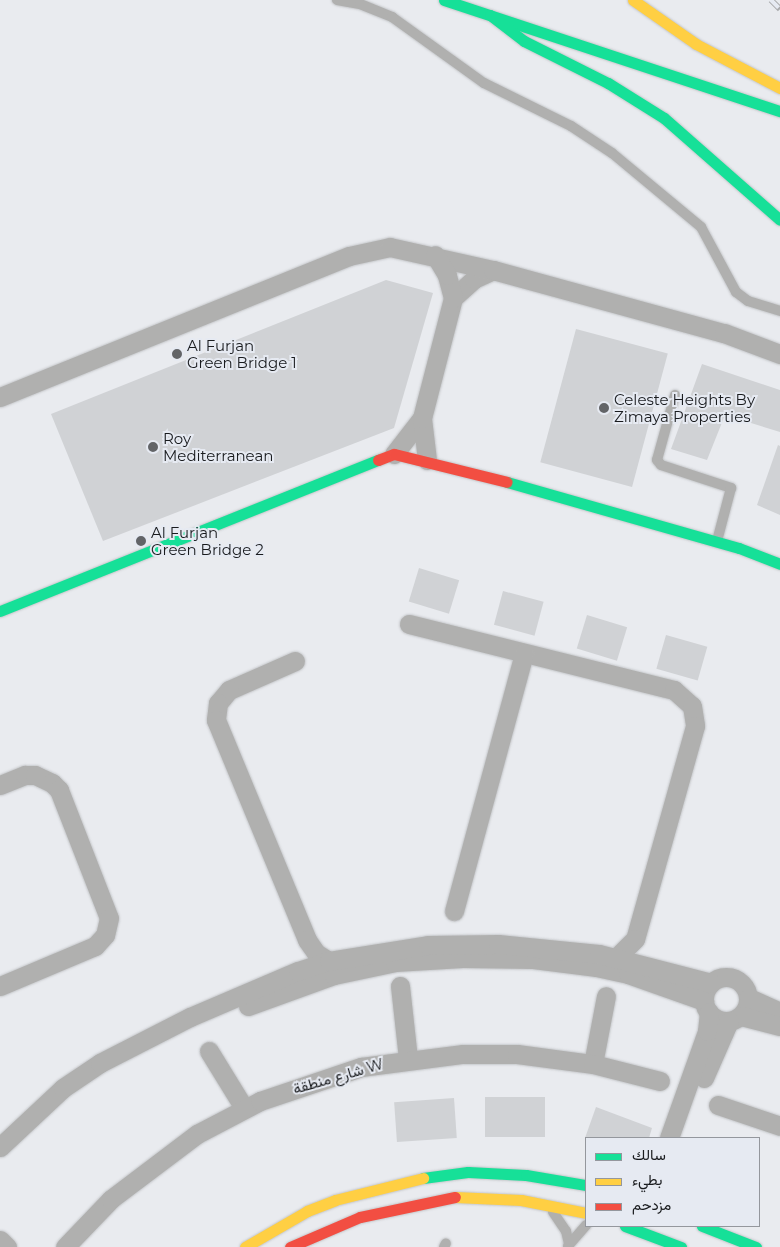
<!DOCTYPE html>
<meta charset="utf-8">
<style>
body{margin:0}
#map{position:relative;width:780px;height:1247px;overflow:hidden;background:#e9ebef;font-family:Montserrat,Vazirmatn,sans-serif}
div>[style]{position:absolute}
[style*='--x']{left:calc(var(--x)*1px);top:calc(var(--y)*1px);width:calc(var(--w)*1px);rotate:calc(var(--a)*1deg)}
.building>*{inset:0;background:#d0d2d5;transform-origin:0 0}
.roads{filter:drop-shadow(0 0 1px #c4c6c9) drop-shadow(0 0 1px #c4c6c9)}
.lane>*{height:10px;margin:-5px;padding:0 5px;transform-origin:5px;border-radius:5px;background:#b0b0af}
.street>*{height:19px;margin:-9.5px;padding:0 9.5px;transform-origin:9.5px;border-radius:9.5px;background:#b0b0af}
.street>.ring{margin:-9.5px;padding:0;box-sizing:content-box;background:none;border:19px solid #b0b0af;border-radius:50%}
.fast>*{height:11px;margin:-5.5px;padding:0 5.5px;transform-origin:5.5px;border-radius:5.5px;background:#16e098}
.slow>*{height:11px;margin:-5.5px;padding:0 5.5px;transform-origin:5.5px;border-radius:5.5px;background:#ffcf43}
.jam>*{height:11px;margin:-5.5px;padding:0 5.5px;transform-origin:5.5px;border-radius:5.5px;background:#f24e42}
.rail>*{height:5.5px;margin-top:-2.75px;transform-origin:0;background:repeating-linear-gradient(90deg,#e6eaf2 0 11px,#aaabad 0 22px);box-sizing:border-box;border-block:1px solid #aaabad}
.dots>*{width:14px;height:14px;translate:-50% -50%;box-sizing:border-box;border:2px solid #e6eaf2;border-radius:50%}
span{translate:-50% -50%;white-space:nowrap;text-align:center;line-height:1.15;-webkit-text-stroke:4px #e6eaf2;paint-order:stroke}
.poi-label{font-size:15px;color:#191b1e}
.left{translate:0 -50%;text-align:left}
.street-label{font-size:15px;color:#191b1e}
.legend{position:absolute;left:585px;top:1137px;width:175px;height:90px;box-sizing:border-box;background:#e6eaf2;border:1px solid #94979d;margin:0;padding:6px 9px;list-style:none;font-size:15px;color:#191b1e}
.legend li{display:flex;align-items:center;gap:10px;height:25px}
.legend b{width:25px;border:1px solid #94979d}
</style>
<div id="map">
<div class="building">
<div style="clip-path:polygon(386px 280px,433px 293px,394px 428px,103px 541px,51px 414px)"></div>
<div style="left:576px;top:329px;width:95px;height:138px;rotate:15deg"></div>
<div style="clip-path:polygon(702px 364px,780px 390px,780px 432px,725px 415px,707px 460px,671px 449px)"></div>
<div style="clip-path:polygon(778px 445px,780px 446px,780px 515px,757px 505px)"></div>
<div style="left:419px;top:568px;width:42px;height:35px;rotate:17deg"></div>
<div style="left:503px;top:591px;width:42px;height:35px;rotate:15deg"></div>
<div style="left:587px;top:615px;width:42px;height:35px;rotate:17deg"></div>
<div style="left:666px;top:635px;width:43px;height:35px;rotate:16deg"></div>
<div style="left:485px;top:1097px;width:60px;height:40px"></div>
<div style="left:454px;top:1098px;width:40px;height:60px;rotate:86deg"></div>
<div style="clip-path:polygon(596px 1107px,652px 1128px,649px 1138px,585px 1138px)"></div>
</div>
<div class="roads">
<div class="lane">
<div style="--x:337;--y:0;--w:23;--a:10"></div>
<div style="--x:360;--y:4;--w:35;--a:22"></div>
<div style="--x:392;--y:17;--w:113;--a:35.7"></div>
<div style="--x:484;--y:83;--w:97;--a:26.3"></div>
<div style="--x:571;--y:126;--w:49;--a:33.4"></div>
<div style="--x:612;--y:153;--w:116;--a:39.7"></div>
<div style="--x:701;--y:227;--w:74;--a:61.7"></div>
<div style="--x:736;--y:292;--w:15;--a:37"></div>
<div style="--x:748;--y:301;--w:34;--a:17"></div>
<div style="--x:675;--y:395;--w:67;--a:105.5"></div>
<div style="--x:657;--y:460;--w:6;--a:51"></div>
<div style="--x:661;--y:465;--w:74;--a:18.2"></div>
<div style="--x:731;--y:488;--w:55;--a:104.8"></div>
<div style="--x:553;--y:1212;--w:23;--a:56"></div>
<div style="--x:566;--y:1231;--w:13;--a:77"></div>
<div style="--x:568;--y:1246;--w:28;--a:-49"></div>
<div style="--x:444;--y:1247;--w:4;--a:-63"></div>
</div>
<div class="street">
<div style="--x:453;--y:298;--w:28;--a:-42"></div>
<div style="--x:474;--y:279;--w:21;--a:-25"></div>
<div style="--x:0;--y:397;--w:376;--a:-22"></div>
<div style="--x:349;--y:256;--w:42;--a:-12.4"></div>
<div style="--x:390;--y:247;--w:106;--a:12.6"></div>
<div style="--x:493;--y:270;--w:239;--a:15.3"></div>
<div style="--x:724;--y:333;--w:60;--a:20.6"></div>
<div style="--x:394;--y:454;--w:46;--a:-52.1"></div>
<div style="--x:427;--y:460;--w:42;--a:-96.8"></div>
<div style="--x:422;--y:418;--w:124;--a:-75.5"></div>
<div style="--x:453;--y:298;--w:24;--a:-105"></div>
<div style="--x:447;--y:275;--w:23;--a:-121"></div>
<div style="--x:409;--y:624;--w:273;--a:14"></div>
<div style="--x:674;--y:690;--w:24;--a:42"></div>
<div style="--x:692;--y:706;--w:20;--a:81"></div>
<div style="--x:695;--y:726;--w:221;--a:105.7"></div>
<div style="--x:635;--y:939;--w:27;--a:135"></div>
<div style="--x:295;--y:661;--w:72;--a:156.3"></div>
<div style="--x:229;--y:690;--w:17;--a:130"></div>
<div style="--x:218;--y:703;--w:17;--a:97"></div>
<div style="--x:216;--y:720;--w:238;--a:67.5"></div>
<div style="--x:307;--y:940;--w:16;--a:55"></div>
<div style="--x:316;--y:953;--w:15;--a:32"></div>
<div style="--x:0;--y:785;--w:27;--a:-22"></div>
<div style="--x:25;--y:775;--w:10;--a:0"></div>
<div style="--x:35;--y:775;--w:19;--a:25"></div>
<div style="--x:52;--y:783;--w:10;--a:45"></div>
<div style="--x:59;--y:790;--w:137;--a:68.7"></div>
<div style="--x:109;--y:918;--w:17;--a:103"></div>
<div style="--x:105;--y:935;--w:15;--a:132"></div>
<div style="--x:95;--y:946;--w:103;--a:157.2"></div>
<div style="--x:454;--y:911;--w:267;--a:-74.8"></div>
<div class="ring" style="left:704px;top:977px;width:25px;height:25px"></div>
<div style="--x:400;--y:986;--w:73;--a:83.7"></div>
<div style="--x:749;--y:998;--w:34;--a:24"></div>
<div style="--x:248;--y:1006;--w:91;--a:-19.8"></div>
<div style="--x:334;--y:975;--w:62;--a:-12"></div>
<div style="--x:395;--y:962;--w:68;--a:-3.4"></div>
<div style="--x:463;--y:958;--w:70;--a:0.8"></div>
<div style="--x:533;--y:959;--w:64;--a:7.2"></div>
<div style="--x:596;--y:967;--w:33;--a:12"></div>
<div style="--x:628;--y:974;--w:81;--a:19.6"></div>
<div style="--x:741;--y:1016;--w:40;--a:14.4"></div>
<div style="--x:209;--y:1051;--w:67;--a:58.4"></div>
<div style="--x:593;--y:1064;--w:69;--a:-79.2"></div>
<div style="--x:704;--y:1078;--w:62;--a:-66.3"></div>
<div style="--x:718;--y:1105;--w:65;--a:18.7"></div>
<div style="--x:669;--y:1138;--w:114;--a:-70.4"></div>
<div style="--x:707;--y:1031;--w:19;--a:-84"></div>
<div style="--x:0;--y:1147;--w:86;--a:-43.1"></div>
<div style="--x:63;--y:1088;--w:45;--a:-34"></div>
<div style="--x:100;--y:1063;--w:101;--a:-27.1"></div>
<div style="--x:190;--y:1017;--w:117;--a:-23.1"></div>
<div style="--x:298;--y:971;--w:33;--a:-18"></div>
<div style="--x:329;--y:961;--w:100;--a:-9.2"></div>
<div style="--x:428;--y:945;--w:70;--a:-0.8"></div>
<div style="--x:498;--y:944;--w:101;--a:5.7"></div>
<div style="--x:599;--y:954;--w:116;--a:14.5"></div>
<div style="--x:0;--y:1240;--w:10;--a:45"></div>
<div style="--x:65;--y:1247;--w:66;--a:-46.2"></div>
<div style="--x:111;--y:1199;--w:108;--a:-37.1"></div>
<div style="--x:197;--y:1134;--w:71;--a:-27.6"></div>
<div style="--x:260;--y:1101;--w:107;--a:-18.6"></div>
<div style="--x:361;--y:1067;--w:103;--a:-7.3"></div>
<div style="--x:463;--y:1054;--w:54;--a:0"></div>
<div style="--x:517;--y:1054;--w:77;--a:7.5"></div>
<div style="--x:593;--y:1064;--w:69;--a:14.2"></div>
</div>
<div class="fast">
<div style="--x:444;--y:0;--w:354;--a:18.3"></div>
<div style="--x:490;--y:15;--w:43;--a:37.4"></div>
<div style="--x:524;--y:41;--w:94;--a:26.6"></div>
<div style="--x:608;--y:83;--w:66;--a:32"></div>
<div style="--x:664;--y:118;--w:154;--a:41.3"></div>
<div style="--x:507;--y:482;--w:241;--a:15.9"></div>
<div style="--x:739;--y:548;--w:44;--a:21.3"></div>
<div style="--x:0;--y:611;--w:407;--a:-21.8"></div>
<div style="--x:423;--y:1178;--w:45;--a:-7.6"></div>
<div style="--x:468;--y:1172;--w:58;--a:3"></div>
<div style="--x:526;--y:1175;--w:61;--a:9.5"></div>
<div style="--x:625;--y:1226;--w:60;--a:20.6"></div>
<div style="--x:702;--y:1226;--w:58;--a:21.3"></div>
</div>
<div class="slow">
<div style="--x:633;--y:0;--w:77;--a:34.9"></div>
<div style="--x:696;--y:44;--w:95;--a:27.6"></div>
<div style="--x:455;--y:1197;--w:66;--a:2.6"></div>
<div style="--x:521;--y:1200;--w:66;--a:11.3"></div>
<div style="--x:245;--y:1247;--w:72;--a:-30.1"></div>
<div style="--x:307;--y:1211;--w:30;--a:-21"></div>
<div style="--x:335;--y:1200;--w:91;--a:-14"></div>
</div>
<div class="jam">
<div style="--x:378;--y:460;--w:17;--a:-21"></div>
<div style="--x:394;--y:454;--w:116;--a:13.9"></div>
<div style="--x:290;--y:1247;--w:76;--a:-23.2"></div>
<div style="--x:360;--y:1217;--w:97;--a:-11.9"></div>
</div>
</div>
<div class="rail">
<div style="--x:771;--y:0;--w:13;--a:45"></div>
</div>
<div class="dots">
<div style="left:177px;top:354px;background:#626467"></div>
<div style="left:604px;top:408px;background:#626467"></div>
<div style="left:153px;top:447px;background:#626467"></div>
<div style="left:141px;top:541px;background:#626467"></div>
</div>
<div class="poi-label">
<span class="left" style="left:187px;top:354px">Al Furjan<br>Green Bridge 1</span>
<span class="left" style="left:614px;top:408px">Celeste Heights By<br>Zimaya Properties</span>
<span class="left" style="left:163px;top:447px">Roy<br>Mediterranean</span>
<span class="left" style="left:151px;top:541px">Al Furjan<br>Green Bridge 2</span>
</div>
<div class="street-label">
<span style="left:338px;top:1076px;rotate:-16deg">شارع منطقة W</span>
</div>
<ul class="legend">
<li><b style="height:6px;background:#16e098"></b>سالك</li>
<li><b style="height:6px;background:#ffcf43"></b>بطيء</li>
<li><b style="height:6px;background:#f24e42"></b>مزدحم</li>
</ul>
</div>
